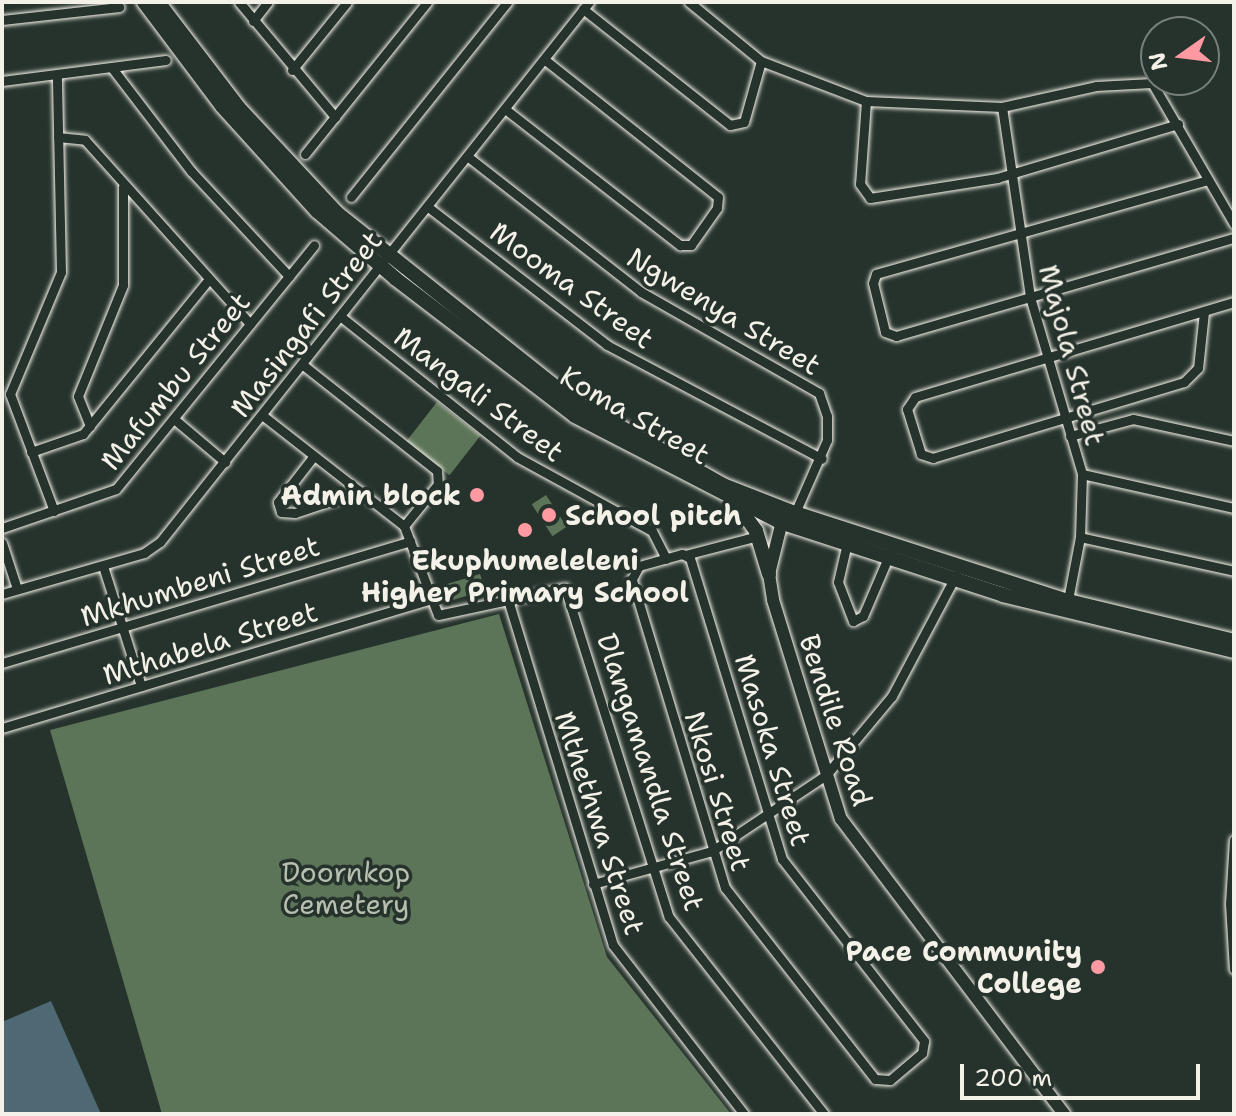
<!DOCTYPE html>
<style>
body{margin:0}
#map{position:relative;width:1236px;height:1116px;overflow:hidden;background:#26332d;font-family:"Shantell Sans",sans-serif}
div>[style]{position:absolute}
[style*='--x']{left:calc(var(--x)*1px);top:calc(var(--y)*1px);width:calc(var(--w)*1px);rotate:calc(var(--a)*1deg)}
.green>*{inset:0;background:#5c7458;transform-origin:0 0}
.water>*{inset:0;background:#4e6974}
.roads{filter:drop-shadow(0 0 2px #f4f1e8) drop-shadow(0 0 2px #f4f1e8)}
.minor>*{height:9px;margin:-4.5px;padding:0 4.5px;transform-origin:4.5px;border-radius:4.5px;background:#26332d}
.tertiary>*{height:12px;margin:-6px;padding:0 6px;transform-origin:6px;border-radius:6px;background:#26332d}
.secondary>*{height:14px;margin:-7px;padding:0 7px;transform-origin:7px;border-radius:7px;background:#26332d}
.dots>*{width:22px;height:22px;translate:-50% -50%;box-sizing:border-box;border:4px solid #26332d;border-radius:50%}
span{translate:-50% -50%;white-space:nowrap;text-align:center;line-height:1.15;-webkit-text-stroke:7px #26332d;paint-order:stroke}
.street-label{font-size:28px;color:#f4f1e8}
.poi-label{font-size:28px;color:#f4f1e8;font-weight:700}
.right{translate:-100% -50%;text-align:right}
.left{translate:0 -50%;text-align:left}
.park-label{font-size:28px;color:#b7bfae}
.frame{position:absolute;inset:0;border:4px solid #f4f1e8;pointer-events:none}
.north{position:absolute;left:1140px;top:16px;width:80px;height:80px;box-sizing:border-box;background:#26332d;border:2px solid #787f78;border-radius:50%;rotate:256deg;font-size:22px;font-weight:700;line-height:32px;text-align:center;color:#f4f1e8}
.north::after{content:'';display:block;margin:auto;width:28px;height:36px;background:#ff9aa2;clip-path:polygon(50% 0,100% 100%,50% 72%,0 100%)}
.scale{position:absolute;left:960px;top:1064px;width:240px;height:36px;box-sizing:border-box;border:4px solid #f4f1e8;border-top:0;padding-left:10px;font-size:24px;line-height:28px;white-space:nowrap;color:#f4f1e8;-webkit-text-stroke:6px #26332d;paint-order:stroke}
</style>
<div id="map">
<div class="green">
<div style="left:437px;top:402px;width:55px;height:50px;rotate:38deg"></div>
<div style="left:546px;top:495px;width:38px;height:17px;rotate:57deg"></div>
<div style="left:480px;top:574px;width:17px;height:43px;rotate:73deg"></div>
<div style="clip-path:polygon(499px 614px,607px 957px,731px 1114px,162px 1114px,50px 730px)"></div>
</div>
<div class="water">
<div style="clip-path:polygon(51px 1001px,101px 1114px,2px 1114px,2px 1022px)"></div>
</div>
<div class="roads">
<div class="minor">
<div style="--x:239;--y:2;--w:150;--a:50.1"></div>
<div style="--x:689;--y:2;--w:93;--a:39.3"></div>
<div style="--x:761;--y:61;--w:112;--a:20.9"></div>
<div style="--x:866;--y:101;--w:136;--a:2.5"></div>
<div style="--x:1002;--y:107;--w:96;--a:-12.6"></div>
<div style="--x:1096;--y:86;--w:56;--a:-3.1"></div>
<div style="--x:1152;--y:83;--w:163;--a:59.8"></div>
<div style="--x:583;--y:9;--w:187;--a:38.3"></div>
<div style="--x:730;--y:125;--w:14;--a:-12"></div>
<div style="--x:744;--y:122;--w:63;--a:-74.4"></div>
<div style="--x:2;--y:20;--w:118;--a:-6.3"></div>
<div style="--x:253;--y:21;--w:24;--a:-52"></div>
<div style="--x:112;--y:68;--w:130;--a:52.5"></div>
<div style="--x:191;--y:171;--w:144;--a:47"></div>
<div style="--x:292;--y:70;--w:87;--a:-51"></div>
<div style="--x:2;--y:81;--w:165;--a:-7.3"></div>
<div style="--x:866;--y:101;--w:83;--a:94.1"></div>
<div style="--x:860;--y:184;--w:17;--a:54"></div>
<div style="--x:870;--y:198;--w:129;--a:-8.9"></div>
<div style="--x:997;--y:178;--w:189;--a:-16.6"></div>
<div style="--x:1002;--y:107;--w:192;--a:81.6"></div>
<div style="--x:1030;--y:297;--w:184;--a:73.6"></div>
<div style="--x:1082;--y:474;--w:63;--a:91.8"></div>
<div style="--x:1080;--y:537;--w:69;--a:100.8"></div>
<div style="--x:505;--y:109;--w:222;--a:37.9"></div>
<div style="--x:680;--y:245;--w:11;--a:0"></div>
<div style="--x:691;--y:245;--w:45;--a:-54.9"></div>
<div style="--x:717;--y:208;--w:11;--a:-85"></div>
<div style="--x:718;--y:197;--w:221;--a:-141.6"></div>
<div style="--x:58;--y:137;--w:27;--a:6"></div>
<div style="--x:85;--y:140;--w:247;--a:48.1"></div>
<div style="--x:305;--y:154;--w:195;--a:-51.2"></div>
<div style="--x:467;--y:156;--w:221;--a:38"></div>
<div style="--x:641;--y:292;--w:205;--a:29.6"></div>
<div style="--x:819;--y:393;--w:24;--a:71"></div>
<div style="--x:827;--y:416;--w:24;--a:90"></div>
<div style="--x:827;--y:440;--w:80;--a:113.7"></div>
<div style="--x:1208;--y:180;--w:345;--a:164.2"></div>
<div style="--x:876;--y:274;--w:9;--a:108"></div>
<div style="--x:873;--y:283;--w:50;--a:76.2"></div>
<div style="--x:885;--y:332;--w:12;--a:20"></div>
<div style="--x:896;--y:336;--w:352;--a:-16.2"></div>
<div style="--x:351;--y:197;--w:250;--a:-51.3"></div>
<div style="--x:428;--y:207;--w:226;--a:37.6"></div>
<div style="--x:607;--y:345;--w:243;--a:27.9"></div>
<div style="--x:1204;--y:312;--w:56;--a:96.1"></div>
<div style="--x:1198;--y:368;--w:20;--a:135"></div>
<div style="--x:1184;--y:382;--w:262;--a:163.2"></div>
<div style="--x:933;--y:458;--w:13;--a:-162"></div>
<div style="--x:921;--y:454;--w:47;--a:-107.3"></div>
<div style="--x:907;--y:409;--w:14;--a:-56"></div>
<div style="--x:915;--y:397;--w:333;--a:-16.6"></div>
<div style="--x:340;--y:316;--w:226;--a:38.5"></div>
<div style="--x:517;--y:457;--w:154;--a:28.7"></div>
<div style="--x:652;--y:531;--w:31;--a:63"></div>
<div style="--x:303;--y:365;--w:171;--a:38.3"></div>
<div style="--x:437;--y:471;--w:13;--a:86"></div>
<div style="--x:438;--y:484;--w:54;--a:129"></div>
<div style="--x:262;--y:415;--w:180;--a:38"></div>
<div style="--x:404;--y:526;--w:95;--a:69.1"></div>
<div style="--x:438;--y:615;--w:130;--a:-12"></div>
<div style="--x:565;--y:588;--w:345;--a:72.5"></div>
<div style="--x:669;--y:917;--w:251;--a:51.8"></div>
<div style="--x:174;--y:419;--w:67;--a:40.1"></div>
<div style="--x:90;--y:426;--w:32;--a:-112"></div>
<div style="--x:78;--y:396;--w:120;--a:-67.9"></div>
<div style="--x:123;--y:285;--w:98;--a:-90"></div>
<div style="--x:1070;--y:436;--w:65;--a:-15.1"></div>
<div style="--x:1133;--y:419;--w:103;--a:12.3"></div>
<div style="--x:31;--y:452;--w:55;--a:-19.1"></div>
<div style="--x:83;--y:434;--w:198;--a:-50.9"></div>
<div style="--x:313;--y:457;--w:57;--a:127.9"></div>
<div style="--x:278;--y:502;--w:10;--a:73"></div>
<div style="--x:281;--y:512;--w:14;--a:4"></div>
<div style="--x:295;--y:513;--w:65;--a:-18.7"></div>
<div style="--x:1082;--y:474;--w:156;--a:12.6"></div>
<div style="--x:54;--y:511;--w:125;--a:-110.6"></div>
<div style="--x:10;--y:394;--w:132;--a:-67.3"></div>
<div style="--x:61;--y:272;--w:197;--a:-91.2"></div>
<div style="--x:2;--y:528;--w:120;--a:-18.9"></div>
<div style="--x:116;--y:489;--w:314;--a:-50.9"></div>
<div style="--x:1080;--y:537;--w:158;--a:12.4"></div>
<div style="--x:2;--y:543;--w:48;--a:71.9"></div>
<div style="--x:847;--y:543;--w:40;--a:103"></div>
<div style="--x:838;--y:582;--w:42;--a:69"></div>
<div style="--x:853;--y:621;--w:11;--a:-27"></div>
<div style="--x:863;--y:616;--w:69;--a:-66.8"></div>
<div style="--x:682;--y:554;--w:9;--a:27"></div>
<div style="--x:690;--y:558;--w:315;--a:73"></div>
<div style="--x:782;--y:859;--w:231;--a:52"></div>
<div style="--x:924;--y:1041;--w:12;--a:99"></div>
<div style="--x:922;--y:1053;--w:42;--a:139.8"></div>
<div style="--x:890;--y:1080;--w:15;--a:-176"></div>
<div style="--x:875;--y:1079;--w:243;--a:-128.1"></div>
<div style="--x:725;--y:888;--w:323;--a:-106.8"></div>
<div style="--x:632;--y:579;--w:15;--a:-62"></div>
<div style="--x:639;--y:566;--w:45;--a:-15.6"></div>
<div style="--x:685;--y:555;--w:75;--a:-14.6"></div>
<div style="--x:103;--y:566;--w:126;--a:72.4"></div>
<div style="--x:2;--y:594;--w:148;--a:-16.1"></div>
<div style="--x:144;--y:553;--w:19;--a:-35"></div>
<div style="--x:160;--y:542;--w:690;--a:-51.53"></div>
<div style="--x:509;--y:603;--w:357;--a:73.1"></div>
<div style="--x:613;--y:945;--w:214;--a:52.2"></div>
<div style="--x:2;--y:663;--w:426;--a:-16.6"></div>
<div style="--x:2;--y:728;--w:447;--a:-16.7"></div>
<div style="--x:1234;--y:840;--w:64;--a:93.6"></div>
<div style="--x:1230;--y:904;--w:65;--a:86.5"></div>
<div style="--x:593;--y:884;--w:123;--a:-15.5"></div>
<div style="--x:712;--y:851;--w:137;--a:-33.7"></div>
<div style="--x:826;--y:775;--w:103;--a:-50.1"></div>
<div style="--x:892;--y:696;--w:137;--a:-62.1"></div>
</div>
<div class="tertiary">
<div style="--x:784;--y:513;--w:63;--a:103.8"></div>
<div style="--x:769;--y:574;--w:26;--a:81"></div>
<div style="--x:773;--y:600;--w:229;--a:72.8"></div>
<div style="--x:841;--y:819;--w:370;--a:52.9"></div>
</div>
<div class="secondary">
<div style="--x:144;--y:2;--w:130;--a:53.1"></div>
<div style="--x:222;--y:106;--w:142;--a:47.9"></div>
<div style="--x:317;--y:211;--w:104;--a:40.7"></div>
<div style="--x:396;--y:279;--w:225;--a:37.4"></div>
<div style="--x:575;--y:416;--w:231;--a:27.3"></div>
<div style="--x:780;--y:522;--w:235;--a:18.1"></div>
<div style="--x:1003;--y:595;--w:238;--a:13.6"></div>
<div style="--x:158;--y:2;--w:133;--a:52.6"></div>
<div style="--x:239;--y:108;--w:144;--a:47"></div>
<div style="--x:337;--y:213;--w:299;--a:38.5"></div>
<div style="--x:571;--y:399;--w:175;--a:29.5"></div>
<div style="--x:723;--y:485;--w:77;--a:21.3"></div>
<div style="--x:795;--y:513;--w:287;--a:17.9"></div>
<div style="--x:1068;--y:601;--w:171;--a:13.5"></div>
<div style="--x:738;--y:506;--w:31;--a:54"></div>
<div style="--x:756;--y:531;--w:45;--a:73.2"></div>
</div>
</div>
<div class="dots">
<div style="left:477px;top:495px;background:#ff9aa2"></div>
<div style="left:549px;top:515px;background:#ff9aa2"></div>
<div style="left:525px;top:530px;background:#ff9aa2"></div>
<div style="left:1098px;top:967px;background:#ff9aa2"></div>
</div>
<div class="street-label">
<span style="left:572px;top:285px;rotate:36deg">Mooma Street</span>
<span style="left:724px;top:311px;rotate:31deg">Ngwenya Street</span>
<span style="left:306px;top:324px;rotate:-52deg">Masingafi Street</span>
<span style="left:1072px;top:355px;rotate:75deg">Majola Street</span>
<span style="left:175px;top:381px;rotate:-51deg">Mafumbu Street</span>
<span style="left:479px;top:394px;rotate:37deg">Mangali Street</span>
<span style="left:635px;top:415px;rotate:30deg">Koma Street</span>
<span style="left:200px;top:581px;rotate:-17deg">Mkhumbeni Street</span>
<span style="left:210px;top:643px;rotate:-17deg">Mthabela Street</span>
<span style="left:836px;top:720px;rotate:72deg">Bendile Road</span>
<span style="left:773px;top:750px;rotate:73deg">Masoka Street</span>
<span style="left:651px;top:772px;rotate:72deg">Dlangamandla Street</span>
<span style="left:718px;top:791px;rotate:73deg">Nkosi Street</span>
<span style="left:600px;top:823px;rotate:72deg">Mthethwa Street</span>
</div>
<div class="poi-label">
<span class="right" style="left:461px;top:495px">Admin block</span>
<span class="left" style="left:565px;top:515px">School pitch</span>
<span style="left:525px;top:576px">Ekuphumeleleni<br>Higher Primary School</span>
<span class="right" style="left:1082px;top:967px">Pace Community<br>College</span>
</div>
<div class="park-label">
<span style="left:346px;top:888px">Doornkop<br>Cemetery</span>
</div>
<div class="frame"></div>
<div class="north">N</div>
<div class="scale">200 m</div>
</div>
